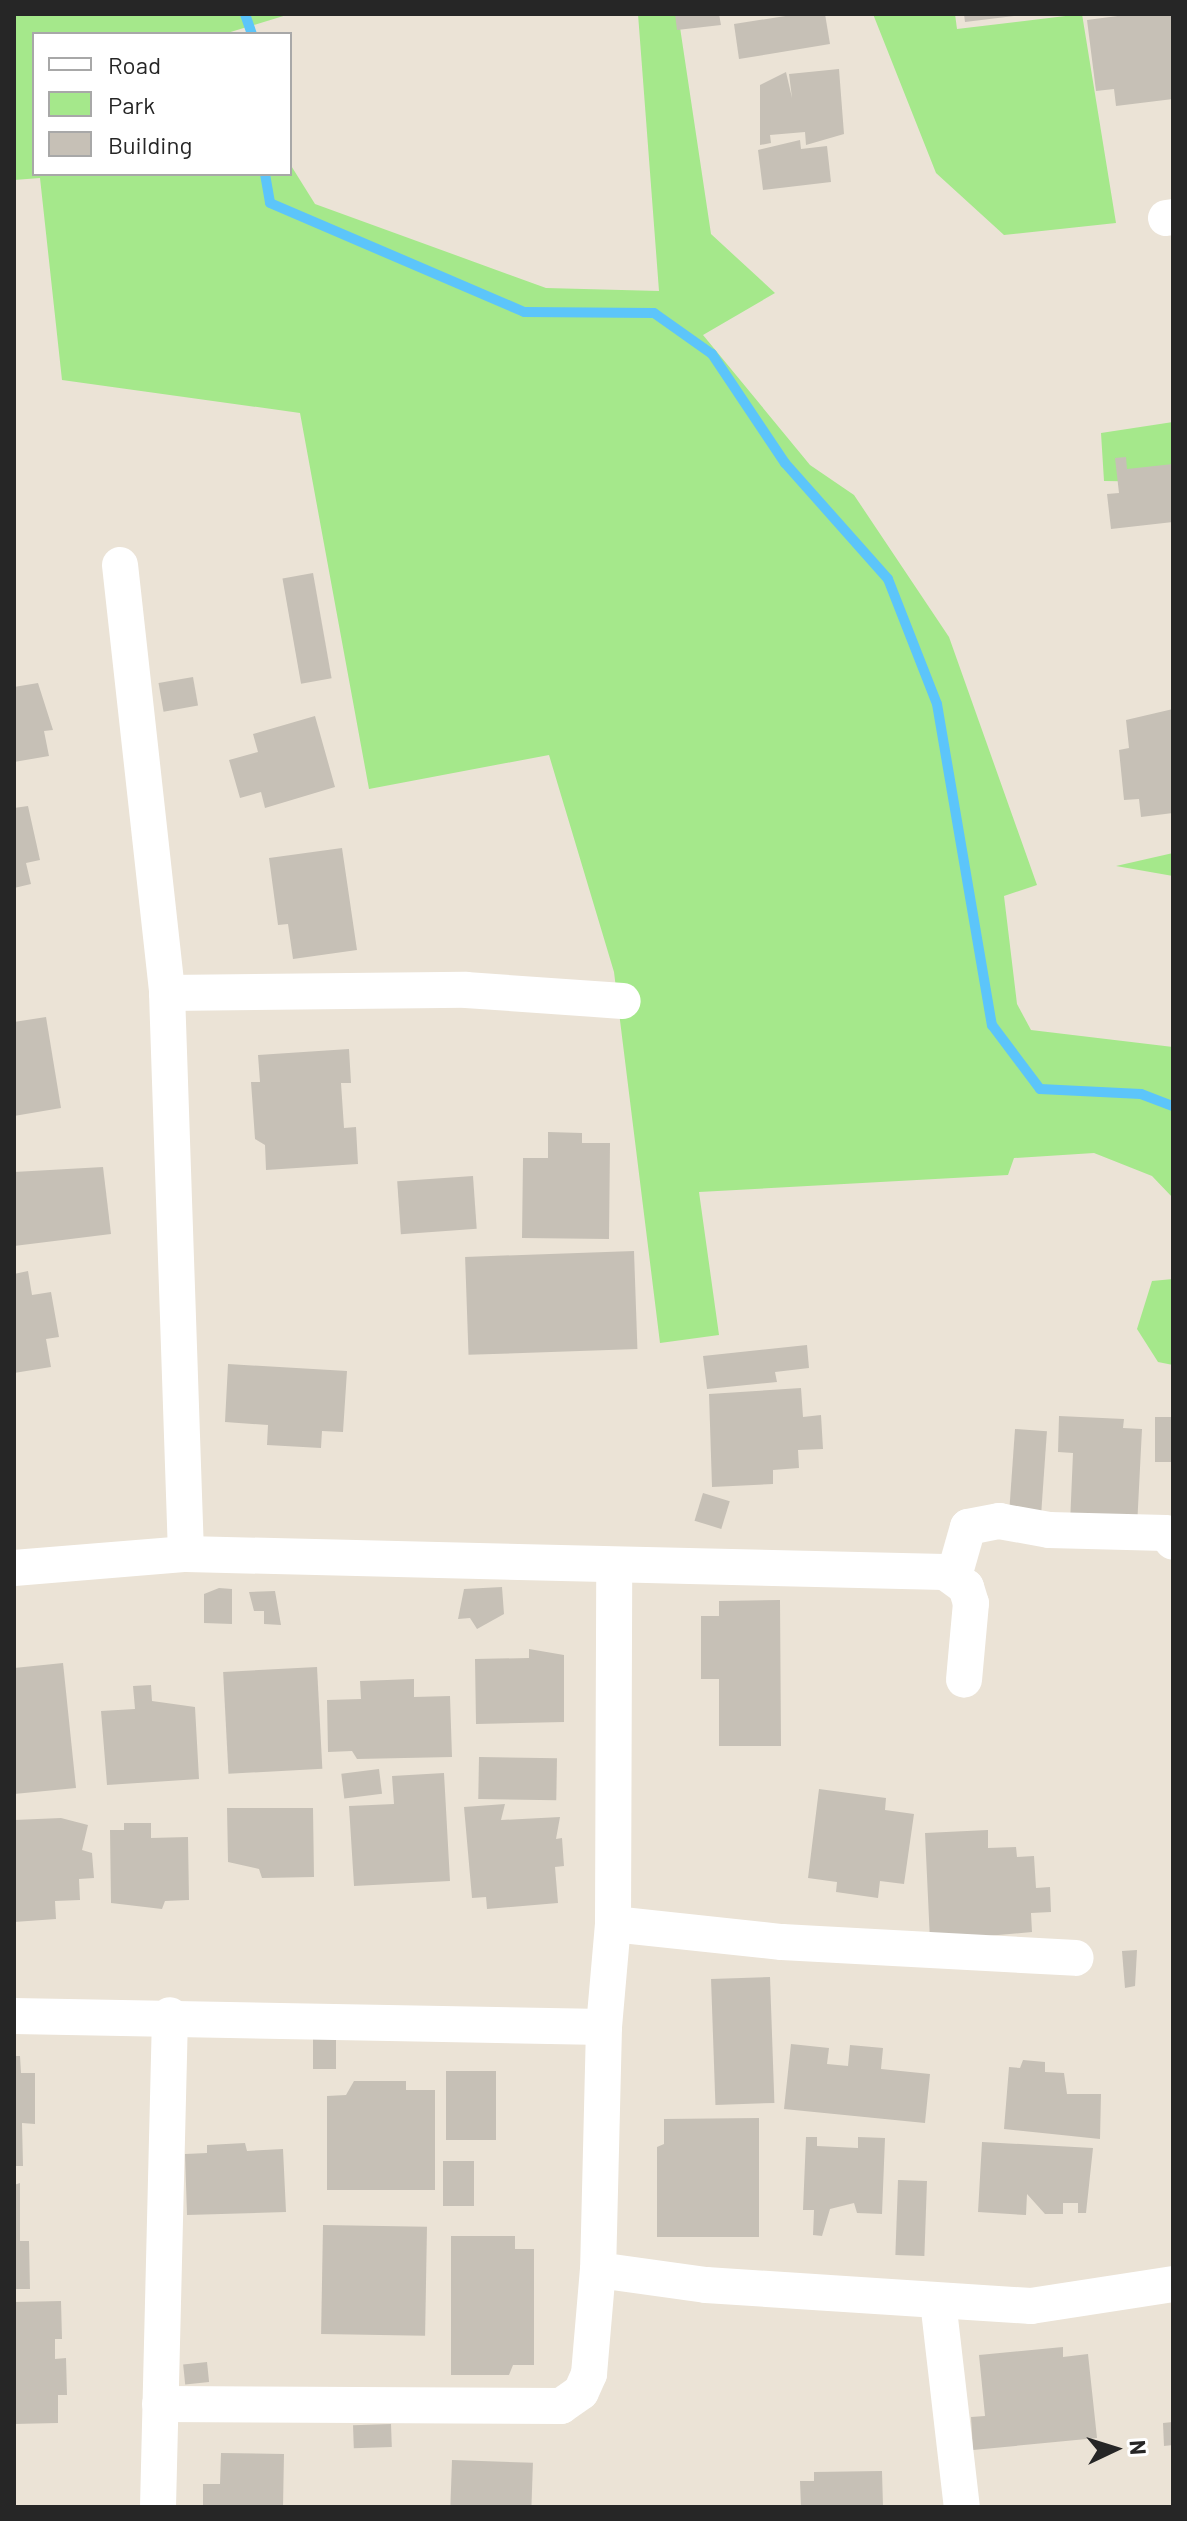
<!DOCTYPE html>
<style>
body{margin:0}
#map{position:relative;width:1187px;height:2521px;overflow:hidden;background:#ebe3d6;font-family:Barlow,sans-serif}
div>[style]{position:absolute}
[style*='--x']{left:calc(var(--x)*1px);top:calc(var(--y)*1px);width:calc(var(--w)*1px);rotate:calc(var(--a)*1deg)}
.green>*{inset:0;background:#a5e88b}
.stream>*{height:10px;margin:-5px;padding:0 5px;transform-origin:5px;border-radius:5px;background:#5cc5fa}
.building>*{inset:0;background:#c6c0b6;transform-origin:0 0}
.minor>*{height:36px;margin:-18px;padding:0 18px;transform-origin:18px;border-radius:18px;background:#fff}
span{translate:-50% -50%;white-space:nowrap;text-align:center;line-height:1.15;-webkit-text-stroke:8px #fff;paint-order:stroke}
.frame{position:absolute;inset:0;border:16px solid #262626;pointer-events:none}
.legend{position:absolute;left:32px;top:32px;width:260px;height:144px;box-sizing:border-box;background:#fff;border:2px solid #a8a8a8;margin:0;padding:10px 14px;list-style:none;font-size:24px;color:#262626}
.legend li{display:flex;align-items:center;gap:16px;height:40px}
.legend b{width:40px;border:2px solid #a8a8a8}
.north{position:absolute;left:1075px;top:2409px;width:80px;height:80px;-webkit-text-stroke:6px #fff;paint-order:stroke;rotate:86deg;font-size:22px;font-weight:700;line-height:32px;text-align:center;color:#262626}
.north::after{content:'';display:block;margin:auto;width:28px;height:36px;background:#262626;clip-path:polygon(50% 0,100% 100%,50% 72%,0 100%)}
</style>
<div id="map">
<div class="green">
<div style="clip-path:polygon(14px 14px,290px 14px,224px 34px,34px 34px,34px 174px,290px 174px,290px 164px,315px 204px,546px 288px,659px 291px,638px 14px,678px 14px,711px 234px,775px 293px,703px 335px,810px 465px,854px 495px,949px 637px,1037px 885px,1004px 896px,1017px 1004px,1031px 1030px,1173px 1047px,1173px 1198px,1152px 1176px,1094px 1153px,1014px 1158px,1008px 1175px,699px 1192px,719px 1335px,660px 1343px,614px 972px,549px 755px,369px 789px,300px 413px,62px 380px,40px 178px,14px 180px)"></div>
<div style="clip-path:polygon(873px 14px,955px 14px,957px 29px,1082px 14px,1116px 223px,1004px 235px,936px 173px)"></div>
<div style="clip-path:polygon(1173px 422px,1173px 482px,1104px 481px,1101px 433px)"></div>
<div style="clip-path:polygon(1173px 853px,1173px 876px,1116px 866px)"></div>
<div style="clip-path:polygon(1173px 1279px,1173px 1365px,1158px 1362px,1137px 1329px,1152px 1281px)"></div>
</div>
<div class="stream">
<div style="--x:245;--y:14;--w:21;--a:71"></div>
<div style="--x:265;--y:174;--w:29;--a:80"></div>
<div style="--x:270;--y:203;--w:276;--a:23.2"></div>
<div style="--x:524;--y:312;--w:130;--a:0.4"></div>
<div style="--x:654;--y:313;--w:71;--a:35.3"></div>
<div style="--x:712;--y:354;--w:131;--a:56.2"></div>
<div style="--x:785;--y:463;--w:155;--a:48.4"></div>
<div style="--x:888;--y:579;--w:134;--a:68.6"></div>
<div style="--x:937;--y:704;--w:326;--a:80.3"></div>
<div style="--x:992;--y:1025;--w:80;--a:53.1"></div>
<div style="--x:1040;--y:1089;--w:101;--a:2.8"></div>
<div style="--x:1141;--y:1094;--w:34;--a:21"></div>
</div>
<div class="building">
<div style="clip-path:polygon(675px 14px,719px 14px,721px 25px,677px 30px)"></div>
<div style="clip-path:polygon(798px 14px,825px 14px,830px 44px,739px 59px,734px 24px)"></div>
<div style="clip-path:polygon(964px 14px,1014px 14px,1014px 16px,965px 22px)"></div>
<div style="clip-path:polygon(1133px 14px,1173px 16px,1173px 99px,1116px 106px,1114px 89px,1096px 91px,1087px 20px)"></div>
<div style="clip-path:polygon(839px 69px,844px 134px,806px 145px,805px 132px,770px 135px,771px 143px,760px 145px,760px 85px,786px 72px,792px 98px,789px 74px)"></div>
<div style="clip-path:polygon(800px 140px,801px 149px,827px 146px,831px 182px,763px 190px,758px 150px)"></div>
<div style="clip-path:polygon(1126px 457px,1127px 469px,1173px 464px,1173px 522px,1111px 529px,1107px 494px,1119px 493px,1115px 458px)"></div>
<div style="left:313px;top:573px;width:107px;height:31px;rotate:80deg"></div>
<div style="left:193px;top:677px;width:29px;height:35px;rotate:80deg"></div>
<div style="clip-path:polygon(38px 683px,53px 730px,44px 731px,49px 756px,14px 762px,14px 687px)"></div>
<div style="clip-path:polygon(1173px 709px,1173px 813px,1141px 817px,1139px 799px,1124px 800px,1119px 750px,1129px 748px,1126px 720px)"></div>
<div style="clip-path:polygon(315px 716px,335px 787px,265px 808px,261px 792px,240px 798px,229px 760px,258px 752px,253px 734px)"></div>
<div style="clip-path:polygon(28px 806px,40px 860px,26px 863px,31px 884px,14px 888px,14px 808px)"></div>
<div style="clip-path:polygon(342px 848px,357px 950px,293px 959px,288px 924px,278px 925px,269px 858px)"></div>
<div style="clip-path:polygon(46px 1017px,61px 1108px,14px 1116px,14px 1022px)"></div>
<div style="clip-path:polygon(349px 1049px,351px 1083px,341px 1083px,344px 1128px,356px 1127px,358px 1164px,266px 1170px,265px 1145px,255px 1139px,251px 1082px,260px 1082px,258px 1055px)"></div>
<div style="clip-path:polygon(548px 1132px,582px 1133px,582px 1143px,610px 1143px,609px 1239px,522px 1238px,523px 1158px,548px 1158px)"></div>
<div style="clip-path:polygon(103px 1167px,111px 1234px,14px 1246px,14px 1172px)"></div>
<div style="left:473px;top:1176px;width:53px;height:76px;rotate:86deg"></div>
<div style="left:634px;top:1251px;width:98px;height:169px;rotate:88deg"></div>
<div style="clip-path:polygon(28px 1271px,32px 1295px,51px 1292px,59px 1337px,46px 1339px,51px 1367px,14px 1373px,14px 1274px)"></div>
<div style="clip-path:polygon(807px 1345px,809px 1368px,775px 1372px,777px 1382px,707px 1389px,703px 1356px)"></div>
<div style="clip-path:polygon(228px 1364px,347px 1371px,343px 1432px,322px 1431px,321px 1448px,267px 1445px,268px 1425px,225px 1422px)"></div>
<div style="clip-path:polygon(801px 1388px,803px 1417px,821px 1415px,823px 1449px,798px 1450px,799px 1468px,773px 1470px,773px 1484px,712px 1487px,709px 1394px)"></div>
<div style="clip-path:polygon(1059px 1416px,1124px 1419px,1123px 1428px,1142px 1429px,1137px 1527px,1070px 1524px,1073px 1453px,1058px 1452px)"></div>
<div style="left:1155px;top:1417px;width:18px;height:45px"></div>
<div style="left:1015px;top:1429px;width:32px;height:83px;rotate:4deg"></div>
<div style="left:703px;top:1493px;width:28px;height:29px;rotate:17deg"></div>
<div style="clip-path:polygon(502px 1587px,504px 1614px,477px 1629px,470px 1618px,458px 1619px,464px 1589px)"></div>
<div style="clip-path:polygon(219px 1588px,232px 1589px,232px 1624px,204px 1623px,204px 1594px)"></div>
<div style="clip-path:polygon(275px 1591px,281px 1625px,264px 1624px,264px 1611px,254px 1611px,249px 1592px)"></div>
<div style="clip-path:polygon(780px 1600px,781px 1746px,719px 1746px,719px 1679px,701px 1679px,701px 1616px,719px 1616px,719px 1601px)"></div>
<div style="clip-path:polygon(529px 1649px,564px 1655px,564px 1722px,476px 1724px,475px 1659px,529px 1658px)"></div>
<div style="clip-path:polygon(63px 1663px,76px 1788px,14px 1794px,14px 1668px)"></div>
<div style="left:317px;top:1667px;width:102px;height:94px;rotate:87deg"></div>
<div style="clip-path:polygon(414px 1679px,414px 1697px,450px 1696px,452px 1757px,357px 1759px,352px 1751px,328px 1752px,327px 1700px,361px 1699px,360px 1681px)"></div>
<div style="clip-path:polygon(151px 1685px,152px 1701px,195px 1707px,199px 1779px,107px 1785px,101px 1711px,135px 1709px,133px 1686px)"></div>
<div style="left:479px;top:1757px;width:78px;height:42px;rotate:1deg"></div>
<div style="left:379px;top:1769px;width:25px;height:38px;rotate:83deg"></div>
<div style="clip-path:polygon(444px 1773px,450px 1881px,354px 1886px,349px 1806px,394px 1804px,392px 1776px)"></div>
<div style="clip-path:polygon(819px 1789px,886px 1798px,885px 1810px,914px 1814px,904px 1884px,880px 1881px,878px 1898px,836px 1892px,837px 1882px,808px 1878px)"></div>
<div style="clip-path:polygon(505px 1804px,501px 1820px,560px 1817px,556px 1839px,562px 1838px,564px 1866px,555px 1867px,558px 1903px,487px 1909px,486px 1897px,472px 1898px,464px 1807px)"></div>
<div style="clip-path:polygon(227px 1808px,313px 1808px,314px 1877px,262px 1878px,259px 1869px,228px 1862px)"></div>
<div style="clip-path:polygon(61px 1818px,88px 1825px,82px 1850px,92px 1853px,94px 1878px,79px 1879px,80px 1900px,55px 1901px,56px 1919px,14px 1922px,14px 1820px)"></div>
<div style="clip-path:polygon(124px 1823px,151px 1823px,151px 1838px,188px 1837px,189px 1900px,165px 1901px,162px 1909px,111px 1903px,110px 1830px,124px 1830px)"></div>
<div style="clip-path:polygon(988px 1830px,988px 1848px,1016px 1847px,1017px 1857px,1034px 1856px,1036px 1888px,1050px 1887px,1051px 1912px,1031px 1913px,1032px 1932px,930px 1941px,925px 1833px)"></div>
<div style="clip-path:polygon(1137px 1950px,1135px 1986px,1125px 1988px,1122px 1951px)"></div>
<div style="left:770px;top:1977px;width:126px;height:59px;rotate:88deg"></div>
<div style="left:313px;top:2034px;width:23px;height:35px"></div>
<div style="clip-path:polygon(791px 2044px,829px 2048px,827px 2064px,848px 2066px,850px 2045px,883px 2048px,881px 2069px,930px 2074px,925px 2123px,784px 2109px)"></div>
<div style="clip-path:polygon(14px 2056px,20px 2056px,21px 2073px,35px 2073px,35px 2124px,22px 2123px,23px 2166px,14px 2166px)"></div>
<div style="clip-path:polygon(1023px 2060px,1045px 2062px,1045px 2072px,1064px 2073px,1067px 2094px,1101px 2094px,1100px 2139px,1004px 2129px,1009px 2067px,1020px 2068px)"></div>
<div style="left:446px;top:2071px;width:50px;height:69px"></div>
<div style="clip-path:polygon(354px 2081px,406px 2081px,406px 2090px,435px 2090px,435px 2190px,327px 2190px,327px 2096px,346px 2095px)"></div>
<div style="clip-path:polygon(759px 2118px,759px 2237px,657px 2237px,657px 2147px,664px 2144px,664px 2119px)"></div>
<div style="clip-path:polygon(806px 2137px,817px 2137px,817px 2146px,858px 2148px,858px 2137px,885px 2138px,882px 2214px,857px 2213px,854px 2203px,830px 2209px,822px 2236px,813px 2235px,814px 2210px,803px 2210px)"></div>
<div style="clip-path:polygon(982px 2142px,1093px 2148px,1086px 2213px,1078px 2213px,1078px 2203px,1063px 2203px,1063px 2214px,1045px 2214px,1027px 2194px,1026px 2215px,978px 2212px)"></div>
<div style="clip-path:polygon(245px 2143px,247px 2151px,283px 2149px,286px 2212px,187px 2215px,185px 2154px,207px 2153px,207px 2145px)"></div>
<div style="left:443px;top:2161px;width:31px;height:45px"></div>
<div style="left:898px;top:2180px;width:29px;height:75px;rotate:2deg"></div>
<div style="clip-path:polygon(20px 2183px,20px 2241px,29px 2241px,30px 2289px,14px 2289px,14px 2185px)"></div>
<div style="left:323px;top:2225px;width:104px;height:109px;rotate:1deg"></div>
<div style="clip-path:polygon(451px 2236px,515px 2236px,515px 2249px,534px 2249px,534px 2365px,513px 2365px,509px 2375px,451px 2375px)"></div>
<div style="clip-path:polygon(61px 2301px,62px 2339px,55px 2339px,55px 2359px,66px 2358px,67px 2395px,58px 2395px,58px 2423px,14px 2424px,14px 2302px)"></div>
<div style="clip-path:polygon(1063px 2347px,1063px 2357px,1088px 2354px,1097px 2438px,973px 2450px,971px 2417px,985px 2416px,979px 2355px)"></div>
<div style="left:207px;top:2362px;width:20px;height:24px;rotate:84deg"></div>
<div style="clip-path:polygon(1173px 2422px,1173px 2445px,1164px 2446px,1163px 2423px)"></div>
<div style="left:391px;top:2424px;width:23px;height:38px;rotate:88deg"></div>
<div style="clip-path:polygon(221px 2453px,284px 2454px,283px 2507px,203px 2507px,203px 2484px,220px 2484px)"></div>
<div style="left:452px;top:2460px;width:81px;height:47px;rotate:2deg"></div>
<div style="clip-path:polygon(882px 2471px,883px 2507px,801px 2507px,800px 2481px,814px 2481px,814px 2472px)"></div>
</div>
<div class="minor">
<div style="--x:1166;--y:218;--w:7;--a:-8"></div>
<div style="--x:120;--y:565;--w:431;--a:83.7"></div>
<div style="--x:167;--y:993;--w:561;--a:88.06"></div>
<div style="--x:167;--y:993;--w:299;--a:-0.6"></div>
<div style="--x:466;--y:990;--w:157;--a:4"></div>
<div style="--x:14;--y:1568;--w:173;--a:-4.7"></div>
<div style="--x:186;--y:1554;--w:759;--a:1.36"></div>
<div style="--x:945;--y:1572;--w:26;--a:36"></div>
<div style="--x:966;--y:1587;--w:17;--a:73"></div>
<div style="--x:971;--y:1603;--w:77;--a:95.2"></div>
<div style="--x:954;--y:1576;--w:51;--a:-74.1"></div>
<div style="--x:968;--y:1527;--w:32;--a:-11"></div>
<div style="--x:999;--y:1521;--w:51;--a:10.2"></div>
<div style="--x:1049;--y:1530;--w:117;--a:1.5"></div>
<div style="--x:1166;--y:1533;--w:11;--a:52"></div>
<div style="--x:613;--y:1924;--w:170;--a:6.1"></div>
<div style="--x:782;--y:1942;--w:294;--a:3.1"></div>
<div style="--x:14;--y:2016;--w:590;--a:1.07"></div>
<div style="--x:604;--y:2027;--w:243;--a:91.4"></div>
<div style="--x:598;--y:2270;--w:109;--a:7.9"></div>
<div style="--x:706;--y:2285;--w:326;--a:3.7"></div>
<div style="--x:1031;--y:2306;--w:144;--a:-8.8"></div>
<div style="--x:604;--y:2027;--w:103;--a:-85"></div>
<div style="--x:613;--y:1924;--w:357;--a:-89.8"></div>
<div style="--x:938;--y:2301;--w:207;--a:83.4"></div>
<div style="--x:160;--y:2404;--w:401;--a:0.3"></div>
<div style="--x:561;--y:2406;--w:24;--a:-35"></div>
<div style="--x:581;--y:2392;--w:20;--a:-66"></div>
<div style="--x:589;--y:2374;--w:104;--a:-85.1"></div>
<div style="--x:158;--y:2507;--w:492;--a:-88.6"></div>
</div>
<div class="frame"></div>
<ul class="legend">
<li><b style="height:10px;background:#fff"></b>Road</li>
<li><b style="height:22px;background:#a5e88b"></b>Park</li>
<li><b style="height:22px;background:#c6c0b6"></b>Building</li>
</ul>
<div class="north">N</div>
</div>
